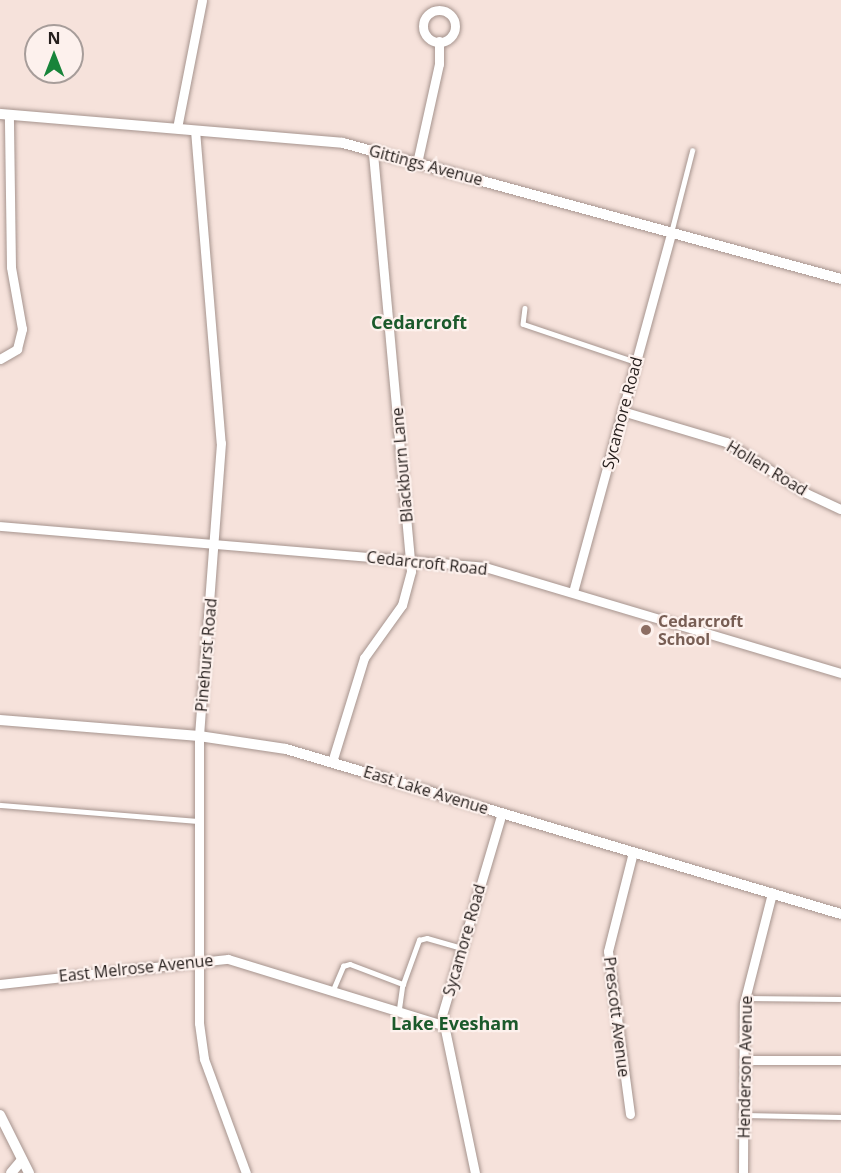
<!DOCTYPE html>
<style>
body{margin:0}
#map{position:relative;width:841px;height:1173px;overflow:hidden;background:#f6e2db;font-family:"Open Sans",sans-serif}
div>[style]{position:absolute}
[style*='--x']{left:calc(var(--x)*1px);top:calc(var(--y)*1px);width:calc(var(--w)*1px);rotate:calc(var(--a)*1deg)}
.roads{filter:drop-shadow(0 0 2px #a6948e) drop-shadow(0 0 2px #a6948e)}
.service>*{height:4.5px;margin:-2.25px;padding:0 2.25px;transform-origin:2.25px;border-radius:2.25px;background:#fff}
.minor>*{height:9px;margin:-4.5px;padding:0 4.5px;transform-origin:4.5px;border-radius:4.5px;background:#fff}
.minor>.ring{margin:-4.5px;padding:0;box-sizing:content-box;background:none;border:9px solid #fff;border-radius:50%}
.tertiary>*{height:10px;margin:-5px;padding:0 5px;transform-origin:5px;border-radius:5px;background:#fff}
.dots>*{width:16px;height:16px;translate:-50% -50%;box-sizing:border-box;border:3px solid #fdf1ed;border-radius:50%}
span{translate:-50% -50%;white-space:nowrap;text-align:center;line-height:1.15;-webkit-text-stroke:4.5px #fdf1ed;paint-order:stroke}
.street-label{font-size:16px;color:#27201e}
.education-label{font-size:16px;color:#785e54;font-weight:700}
.left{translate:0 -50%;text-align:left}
.neighbourhood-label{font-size:18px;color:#1b5a2b;font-weight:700}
.north{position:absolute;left:24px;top:24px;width:60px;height:60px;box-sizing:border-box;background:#fdf1ed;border:2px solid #a79d9a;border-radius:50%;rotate:0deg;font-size:16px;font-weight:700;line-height:24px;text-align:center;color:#27201e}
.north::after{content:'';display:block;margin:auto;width:21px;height:27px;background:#18843a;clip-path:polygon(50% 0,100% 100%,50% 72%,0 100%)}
</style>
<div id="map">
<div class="roads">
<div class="service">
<div style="--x:671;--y:233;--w:85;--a:-75.6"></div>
<div style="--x:525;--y:308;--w:16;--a:97"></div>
<div style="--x:523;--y:324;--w:119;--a:18.6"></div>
<div style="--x:0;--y:805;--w:199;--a:4.6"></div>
<div style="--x:403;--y:984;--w:47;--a:-70"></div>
<div style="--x:419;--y:940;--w:8;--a:-14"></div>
<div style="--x:427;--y:938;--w:35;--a:16"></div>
<div style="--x:333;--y:990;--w:26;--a:-67"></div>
<div style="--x:343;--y:966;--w:7;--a:-16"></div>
<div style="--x:350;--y:964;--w:57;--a:20.7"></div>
<div style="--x:403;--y:984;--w:27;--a:98"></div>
<div style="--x:745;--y:998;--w:96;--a:0.6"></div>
<div style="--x:744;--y:1115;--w:97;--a:1.2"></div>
</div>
<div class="minor">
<div class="ring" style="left:423px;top:10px;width:23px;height:23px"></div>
<div style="--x:177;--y:128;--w:130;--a:-78.9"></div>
<div style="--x:195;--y:130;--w:314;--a:85.3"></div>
<div style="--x:221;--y:443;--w:294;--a:94.3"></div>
<div style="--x:199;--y:736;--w:287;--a:90"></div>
<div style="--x:199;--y:1023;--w:36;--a:82"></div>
<div style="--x:204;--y:1059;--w:121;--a:69.8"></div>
<div style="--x:417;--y:163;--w:101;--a:-77.5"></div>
<div style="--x:439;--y:64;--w:23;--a:-90"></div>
<div style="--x:0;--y:359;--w:20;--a:-30"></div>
<div style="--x:17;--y:349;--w:21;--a:-76"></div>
<div style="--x:22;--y:329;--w:63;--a:-100.1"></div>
<div style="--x:11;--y:267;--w:152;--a:-90.8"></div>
<div style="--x:622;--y:411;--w:109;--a:16.6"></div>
<div style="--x:726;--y:442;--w:95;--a:32.5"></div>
<div style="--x:806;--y:493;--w:38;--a:25"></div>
<div style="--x:0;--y:526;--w:487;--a:4.8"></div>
<div style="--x:485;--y:567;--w:371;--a:16.6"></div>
<div style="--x:573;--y:592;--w:372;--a:-74.7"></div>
<div style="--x:332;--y:762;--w:109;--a:-72.9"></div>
<div style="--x:364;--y:658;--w:65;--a:-54.4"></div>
<div style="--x:402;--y:605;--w:35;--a:-75"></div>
<div style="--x:411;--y:571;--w:422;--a:-95.2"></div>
<div style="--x:0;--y:984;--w:229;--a:-6.3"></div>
<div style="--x:228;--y:959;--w:224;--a:17.1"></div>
<div style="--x:744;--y:1060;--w:97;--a:0"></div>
<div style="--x:630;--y:1114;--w:164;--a:-97.7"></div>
<div style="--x:608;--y:951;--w:102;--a:-75.8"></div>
<div style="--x:475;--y:1173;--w:161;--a:-101.8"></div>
<div style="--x:442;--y:1015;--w:211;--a:-73.5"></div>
<div style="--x:743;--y:1173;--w:170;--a:-89.7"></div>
<div style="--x:744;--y:1003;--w:114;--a:-75.7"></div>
</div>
<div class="tertiary">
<div style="--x:0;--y:114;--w:344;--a:4.8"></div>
<div style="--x:343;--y:143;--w:516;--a:15.27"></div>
<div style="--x:0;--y:720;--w:200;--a:4.6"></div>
<div style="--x:199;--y:736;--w:88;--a:8.5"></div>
<div style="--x:286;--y:749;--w:579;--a:16.56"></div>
<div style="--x:0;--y:1115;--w:65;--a:63.4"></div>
<div style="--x:11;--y:1173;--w:17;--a:-50"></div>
</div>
</div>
<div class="dots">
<div style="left:646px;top:630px;background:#8d6e63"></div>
</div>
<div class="street-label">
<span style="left:426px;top:165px;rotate:15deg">Gittings Avenue</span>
<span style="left:622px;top:413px;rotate:-75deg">Sycamore Road</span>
<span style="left:402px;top:465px;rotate:-95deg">Blackburn Lane</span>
<span style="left:767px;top:468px;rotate:31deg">Hollen Road</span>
<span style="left:427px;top:563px;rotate:6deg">Cedarcroft Road</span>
<span style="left:206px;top:655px;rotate:-85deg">Pinehurst Road</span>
<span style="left:426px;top:790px;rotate:17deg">East Lake Avenue</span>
<span style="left:464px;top:940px;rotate:-74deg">Sycamore Road</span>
<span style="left:136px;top:968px;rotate:-6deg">East Melrose Avenue</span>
<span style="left:617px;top:1017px;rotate:83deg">Prescott Avenue</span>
<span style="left:745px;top:1067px;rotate:-89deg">Henderson Avenue</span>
</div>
<div class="education-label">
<span class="left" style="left:658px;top:630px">Cedarcroft<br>School</span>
</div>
<div class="neighbourhood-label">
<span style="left:419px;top:322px">Cedarcroft</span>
<span style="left:455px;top:1023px">Lake Evesham</span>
</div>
<div class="north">N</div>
</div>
